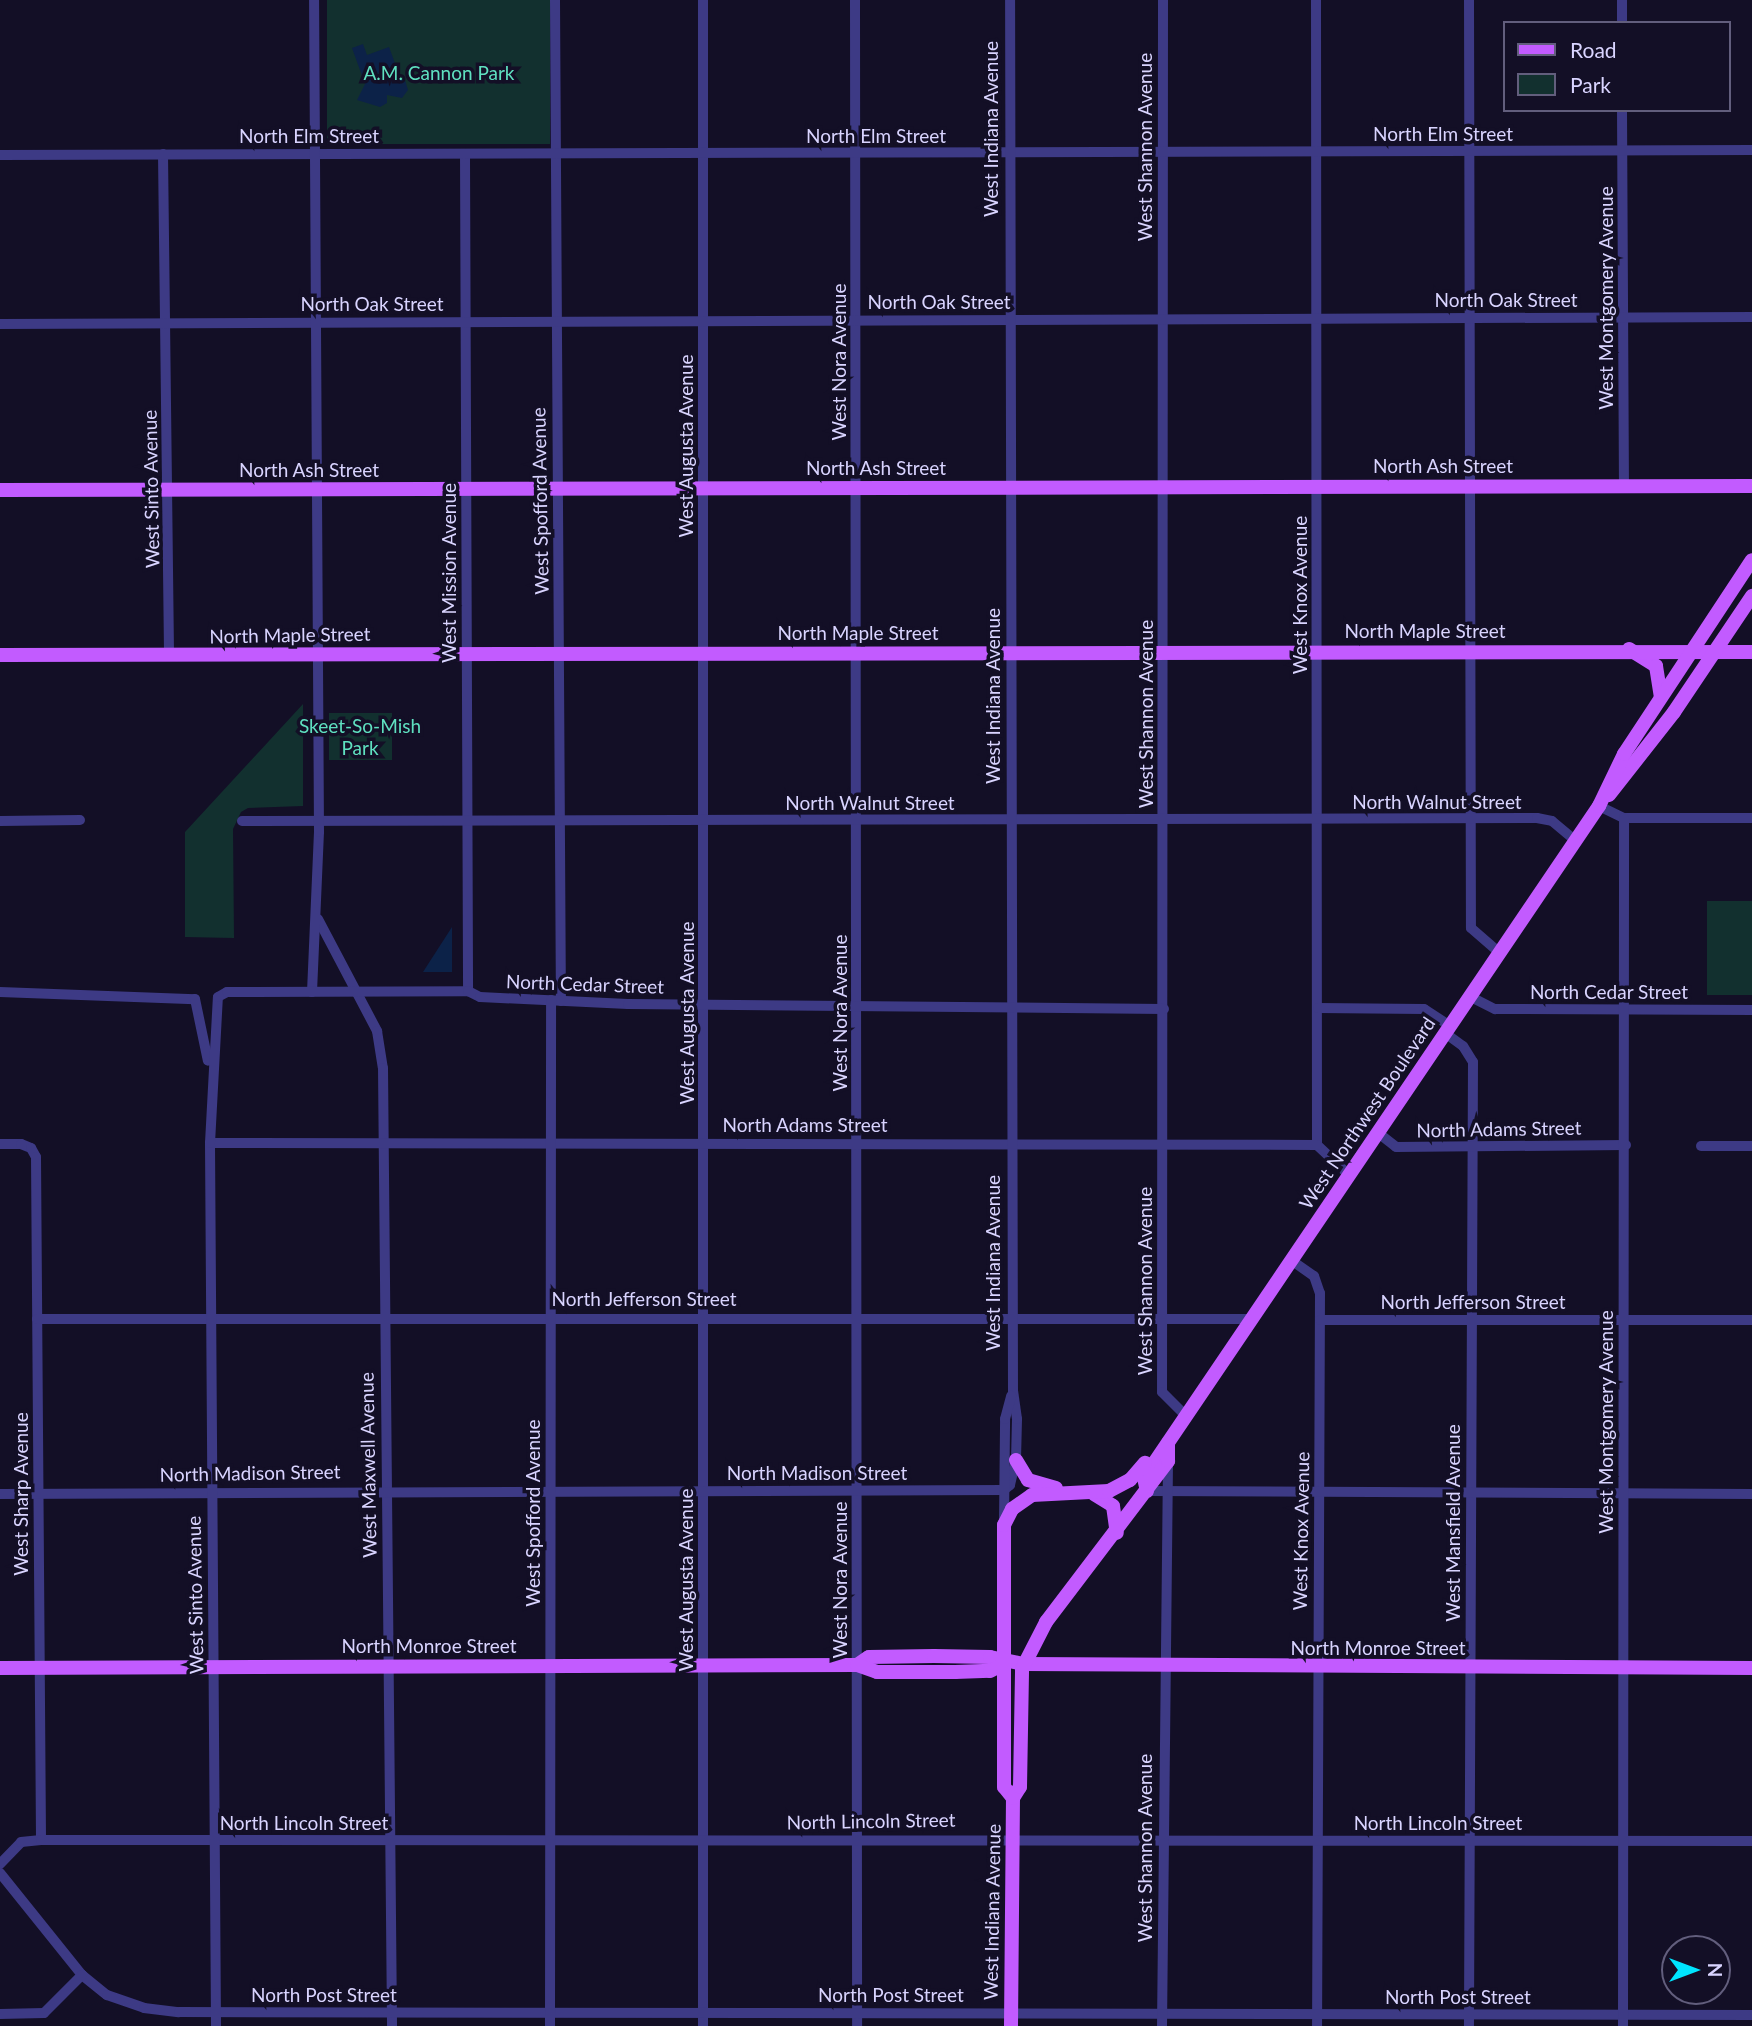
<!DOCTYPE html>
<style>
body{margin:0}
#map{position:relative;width:1752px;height:2026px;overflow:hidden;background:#130f26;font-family:Lato,sans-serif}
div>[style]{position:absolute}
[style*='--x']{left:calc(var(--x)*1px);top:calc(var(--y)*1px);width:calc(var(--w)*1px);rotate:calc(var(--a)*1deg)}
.green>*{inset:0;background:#12302f;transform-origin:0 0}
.water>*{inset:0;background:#0c2248}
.minor>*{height:10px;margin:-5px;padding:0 5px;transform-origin:5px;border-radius:5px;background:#3d3a85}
.major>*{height:14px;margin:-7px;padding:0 7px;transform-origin:7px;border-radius:7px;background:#c25bff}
span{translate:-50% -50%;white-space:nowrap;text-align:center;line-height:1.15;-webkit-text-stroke:7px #130f26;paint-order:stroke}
.park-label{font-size:19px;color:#5fe0c0}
.street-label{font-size:19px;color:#d9d4ff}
.legend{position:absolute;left:1503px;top:21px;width:228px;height:91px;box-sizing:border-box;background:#130f26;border:2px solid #625e7d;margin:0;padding:9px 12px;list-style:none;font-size:21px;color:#d9d4ff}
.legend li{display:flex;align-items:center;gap:14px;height:35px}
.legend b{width:35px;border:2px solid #625e7d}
.north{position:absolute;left:1661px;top:1935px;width:70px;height:70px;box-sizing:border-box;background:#130f26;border:2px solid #625e7d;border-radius:50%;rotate:90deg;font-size:19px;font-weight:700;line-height:28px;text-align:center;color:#d9d4ff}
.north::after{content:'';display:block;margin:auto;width:24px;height:32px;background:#00e5ff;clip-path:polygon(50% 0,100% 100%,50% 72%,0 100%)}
</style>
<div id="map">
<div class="green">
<div style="left:327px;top:0;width:223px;height:144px"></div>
<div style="clip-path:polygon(303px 704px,303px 806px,248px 808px,241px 812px,233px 829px,234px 938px,185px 937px,185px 832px)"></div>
<div style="left:329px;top:713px;width:63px;height:47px"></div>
<div style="left:1707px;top:901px;width:45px;height:94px"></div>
</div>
<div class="water">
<div style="clip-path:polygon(363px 44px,367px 55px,389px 47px,396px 66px,374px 75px,383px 83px,395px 77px,405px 80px,408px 90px,402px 98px,387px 95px,387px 103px,380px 107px,357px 100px,365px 84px,352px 48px)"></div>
<div style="clip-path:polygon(452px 927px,452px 972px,423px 972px)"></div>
</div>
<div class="minor">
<div style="--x:555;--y:0;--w:1001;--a:89.66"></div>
<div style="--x:703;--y:0;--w:2026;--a:90"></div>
<div style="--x:855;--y:0;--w:2026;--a:89.94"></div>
<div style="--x:1163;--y:0;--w:1392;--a:90.04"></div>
<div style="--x:1162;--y:1392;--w:35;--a:45"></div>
<div style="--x:1316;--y:0;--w:1145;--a:89.95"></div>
<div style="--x:1317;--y:1145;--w:44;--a:43.2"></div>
<div style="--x:1469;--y:0;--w:928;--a:89.88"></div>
<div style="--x:1471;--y:928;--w:37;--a:41"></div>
<div style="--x:1622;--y:0;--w:23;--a:90"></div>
<div style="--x:1622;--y:110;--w:375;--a:89.7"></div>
<div style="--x:163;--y:154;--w:501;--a:89.31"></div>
<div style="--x:465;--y:154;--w:837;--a:89.79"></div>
<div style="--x:0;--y:155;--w:1752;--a:-0.16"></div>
<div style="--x:0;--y:324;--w:1752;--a:-0.23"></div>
<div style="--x:1599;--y:806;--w:28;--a:26"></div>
<div style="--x:1624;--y:818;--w:128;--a:0"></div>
<div style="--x:0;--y:821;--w:80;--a:-0.7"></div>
<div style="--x:242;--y:821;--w:1295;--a:-0.13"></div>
<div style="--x:1537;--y:818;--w:15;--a:11"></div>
<div style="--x:1552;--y:821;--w:30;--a:40"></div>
<div style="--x:318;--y:919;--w:127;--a:62.2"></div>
<div style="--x:377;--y:1031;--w:37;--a:81"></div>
<div style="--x:383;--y:1068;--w:958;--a:89.46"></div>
<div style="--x:0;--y:992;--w:195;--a:2.1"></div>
<div style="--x:195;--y:999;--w:63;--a:78.2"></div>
<div style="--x:312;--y:992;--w:160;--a:-87.5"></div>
<div style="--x:319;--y:832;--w:832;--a:-90.34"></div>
<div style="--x:1469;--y:996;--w:29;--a:27"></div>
<div style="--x:1495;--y:1009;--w:257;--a:0.2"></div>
<div style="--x:1318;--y:1008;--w:106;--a:0.5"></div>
<div style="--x:1424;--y:1009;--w:31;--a:33"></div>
<div style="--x:1445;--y:1033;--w:22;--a:36"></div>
<div style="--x:1463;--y:1046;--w:19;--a:58"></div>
<div style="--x:1473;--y:1062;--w:964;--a:90.24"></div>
<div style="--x:1377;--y:1132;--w:24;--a:38"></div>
<div style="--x:1396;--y:1147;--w:230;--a:-0.5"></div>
<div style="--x:210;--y:1143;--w:1107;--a:0.1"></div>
<div style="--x:0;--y:1144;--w:21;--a:0"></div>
<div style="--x:21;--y:1144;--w:11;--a:22"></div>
<div style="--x:31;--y:1148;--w:10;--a:61"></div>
<div style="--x:36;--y:1157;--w:683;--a:89.58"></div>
<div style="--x:1701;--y:1146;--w:51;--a:0"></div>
<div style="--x:1291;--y:1260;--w:28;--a:35"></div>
<div style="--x:1314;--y:1276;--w:18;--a:71"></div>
<div style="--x:1320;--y:1293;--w:733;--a:90.23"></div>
<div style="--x:37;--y:1319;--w:1214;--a:0"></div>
<div style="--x:1320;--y:1320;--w:432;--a:0"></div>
<div style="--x:1004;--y:1490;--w:8;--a:-40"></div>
<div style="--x:1010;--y:1485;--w:26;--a:-77"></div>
<div style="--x:1016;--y:1460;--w:41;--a:-88.6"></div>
<div style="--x:1017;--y:1419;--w:27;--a:-98"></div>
<div style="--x:1013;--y:1392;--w:1392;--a:-90.12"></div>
<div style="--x:1147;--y:1491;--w:605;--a:0.28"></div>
<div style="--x:0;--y:1494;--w:1004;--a:-0.23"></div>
<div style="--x:1004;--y:1523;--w:104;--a:-89.4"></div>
<div style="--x:1005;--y:1419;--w:24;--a:-75"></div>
<div style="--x:0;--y:1864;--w:30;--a:-46"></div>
<div style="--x:21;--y:1842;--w:20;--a:-6"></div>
<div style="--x:41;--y:1840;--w:1711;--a:0.03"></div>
<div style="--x:0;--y:1873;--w:131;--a:51.2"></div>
<div style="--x:82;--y:1975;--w:32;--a:39"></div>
<div style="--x:107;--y:1995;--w:39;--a:19"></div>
<div style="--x:144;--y:2008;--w:35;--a:7"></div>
<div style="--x:179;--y:2012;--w:1573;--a:0.11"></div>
<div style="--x:0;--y:2014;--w:44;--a:-1.3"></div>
<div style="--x:44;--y:2013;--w:54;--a:-45"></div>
<div style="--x:216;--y:2026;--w:883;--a:-90.39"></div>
<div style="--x:210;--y:1143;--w:146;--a:-86.9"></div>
<div style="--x:218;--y:997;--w:10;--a:-29"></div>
<div style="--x:227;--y:992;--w:241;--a:-0.2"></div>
<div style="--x:468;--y:991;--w:13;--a:27"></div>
<div style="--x:480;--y:997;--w:148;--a:2.7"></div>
<div style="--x:628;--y:1004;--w:536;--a:0.53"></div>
<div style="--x:550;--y:2026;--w:1026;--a:-89.94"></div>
<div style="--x:1162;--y:2026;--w:564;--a:-89.39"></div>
<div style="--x:1623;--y:2026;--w:1208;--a:-89.95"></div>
</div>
<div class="major">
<div style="--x:0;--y:490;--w:1752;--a:-0.13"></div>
<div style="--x:1629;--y:649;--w:32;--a:32"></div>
<div style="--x:1656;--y:666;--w:31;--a:81"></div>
<div style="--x:0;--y:655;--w:1752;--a:-0.1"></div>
<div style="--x:1609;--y:795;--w:105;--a:-51.9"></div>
<div style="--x:1674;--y:712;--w:140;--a:-56.1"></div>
<div style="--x:1016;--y:1460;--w:23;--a:59"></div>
<div style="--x:1028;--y:1480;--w:29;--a:16"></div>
<div style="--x:1147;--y:1491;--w:13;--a:-103"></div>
<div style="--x:1144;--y:1478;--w:812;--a:-55.9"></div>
<div style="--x:1599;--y:806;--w:58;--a:-64.3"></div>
<div style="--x:1624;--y:754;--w:232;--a:-56.6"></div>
<div style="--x:1094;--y:1494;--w:22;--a:32"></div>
<div style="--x:1113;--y:1506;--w:27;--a:82"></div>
<div style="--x:857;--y:1665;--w:14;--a:-34"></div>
<div style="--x:869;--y:1657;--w:65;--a:-0.9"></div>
<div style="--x:934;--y:1656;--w:56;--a:1"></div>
<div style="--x:990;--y:1657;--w:35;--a:12"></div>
<div style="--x:1024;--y:1664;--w:728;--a:0.31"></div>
<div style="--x:0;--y:1668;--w:857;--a:-0.2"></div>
<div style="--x:857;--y:1665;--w:21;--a:19"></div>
<div style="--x:877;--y:1672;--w:78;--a:0"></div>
<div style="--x:955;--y:1672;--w:35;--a:-2"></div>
<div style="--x:990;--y:1671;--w:16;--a:-27"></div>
<div style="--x:1013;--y:1798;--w:14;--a:-129"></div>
<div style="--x:1004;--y:1787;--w:262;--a:-90"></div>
<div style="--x:1004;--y:1525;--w:18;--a:-63"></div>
<div style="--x:1012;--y:1509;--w:24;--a:-35"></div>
<div style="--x:1032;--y:1495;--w:77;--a:-3"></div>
<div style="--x:1109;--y:1491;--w:24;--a:-28"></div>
<div style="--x:1130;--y:1480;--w:23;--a:-49"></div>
<div style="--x:1011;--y:2026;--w:228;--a:-89.5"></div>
<div style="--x:1013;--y:1798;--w:13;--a:-58"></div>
<div style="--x:1020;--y:1787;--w:118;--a:-89"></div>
<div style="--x:1022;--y:1669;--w:53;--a:-62.9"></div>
<div style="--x:1046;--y:1622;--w:202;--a:-52.8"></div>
<div style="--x:1168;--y:1461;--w:18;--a:-90"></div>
</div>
<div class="park-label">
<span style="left:439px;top:73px">A.M. Cannon Park</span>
<span style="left:360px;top:737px">Skeet-So-Mish<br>Park</span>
</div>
<div class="street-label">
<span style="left:991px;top:129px;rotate:-90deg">West Indiana Avenue</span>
<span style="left:1443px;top:134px">North Elm Street</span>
<span style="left:309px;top:136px">North Elm Street</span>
<span style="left:876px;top:136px">North Elm Street</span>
<span style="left:1145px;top:147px;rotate:-90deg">West Shannon Avenue</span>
<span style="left:1606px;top:298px;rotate:-90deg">West Montgomery Avenue</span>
<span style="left:1506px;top:300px">North Oak Street</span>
<span style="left:939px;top:302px">North Oak Street</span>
<span style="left:372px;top:304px">North Oak Street</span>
<span style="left:839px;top:362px;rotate:-90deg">West Nora Avenue</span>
<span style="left:686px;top:446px;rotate:-90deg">West Augusta Avenue</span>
<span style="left:1443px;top:466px">North Ash Street</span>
<span style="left:876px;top:468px">North Ash Street</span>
<span style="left:309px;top:470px">North Ash Street</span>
<span style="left:151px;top:489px;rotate:-91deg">West Sinto Avenue</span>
<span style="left:540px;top:501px;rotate:-91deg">West Spofford Avenue</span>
<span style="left:449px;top:573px;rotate:-90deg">West Mission Avenue</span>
<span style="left:1300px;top:595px;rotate:-90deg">West Knox Avenue</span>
<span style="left:1425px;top:631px">North Maple Street</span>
<span style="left:858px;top:633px">North Maple Street</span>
<span style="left:290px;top:635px;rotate:-1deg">North Maple Street</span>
<span style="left:993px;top:696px;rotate:-90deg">West Indiana Avenue</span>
<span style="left:1146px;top:714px;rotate:-90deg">West Shannon Avenue</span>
<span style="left:1437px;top:802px">North Walnut Street</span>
<span style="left:870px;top:803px">North Walnut Street</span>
<span style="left:585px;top:984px;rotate:2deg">North Cedar Street</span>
<span style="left:1609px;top:992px">North Cedar Street</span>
<span style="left:687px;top:1013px;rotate:-90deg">West Augusta Avenue</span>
<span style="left:840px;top:1013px;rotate:-90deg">West Nora Avenue</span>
<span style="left:1367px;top:1113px;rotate:-56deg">West Northwest Boulevard</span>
<span style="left:805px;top:1125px">North Adams Street</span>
<span style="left:1499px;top:1129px;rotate:-1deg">North Adams Street</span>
<span style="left:993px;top:1263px;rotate:-90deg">West Indiana Avenue</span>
<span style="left:1145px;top:1281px;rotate:-90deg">West Shannon Avenue</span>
<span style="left:644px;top:1299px">North Jefferson Street</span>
<span style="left:1473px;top:1302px">North Jefferson Street</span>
<span style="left:1606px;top:1422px;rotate:-90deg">West Montgomery Avenue</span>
<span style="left:368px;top:1465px;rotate:-91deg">West Maxwell Avenue</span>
<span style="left:250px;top:1473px;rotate:-1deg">North Madison Street</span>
<span style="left:817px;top:1473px">North Madison Street</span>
<span style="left:21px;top:1494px;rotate:-90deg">West Sharp Avenue</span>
<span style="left:533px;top:1513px;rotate:-90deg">West Spofford Avenue</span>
<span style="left:1453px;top:1523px;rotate:-90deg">West Mansfield Avenue</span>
<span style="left:1301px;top:1531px;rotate:-89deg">West Knox Avenue</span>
<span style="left:686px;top:1580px;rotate:-90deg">West Augusta Avenue</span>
<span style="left:840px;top:1580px;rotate:-90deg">West Nora Avenue</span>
<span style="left:195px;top:1595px;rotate:-91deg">West Sinto Avenue</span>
<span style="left:429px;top:1646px">North Monroe Street</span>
<span style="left:1378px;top:1648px">North Monroe Street</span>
<span style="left:871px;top:1821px;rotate:-1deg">North Lincoln Street</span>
<span style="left:304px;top:1823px">North Lincoln Street</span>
<span style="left:1438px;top:1823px">North Lincoln Street</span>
<span style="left:1145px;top:1848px;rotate:-90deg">West Shannon Avenue</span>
<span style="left:992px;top:1912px;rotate:-89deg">West Indiana Avenue</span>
<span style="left:324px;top:1995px">North Post Street</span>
<span style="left:891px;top:1995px">North Post Street</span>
<span style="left:1458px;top:1997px">North Post Street</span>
</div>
<ul class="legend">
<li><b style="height:9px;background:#c25bff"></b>Road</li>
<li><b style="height:19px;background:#12302f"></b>Park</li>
</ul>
<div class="north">N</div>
</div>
